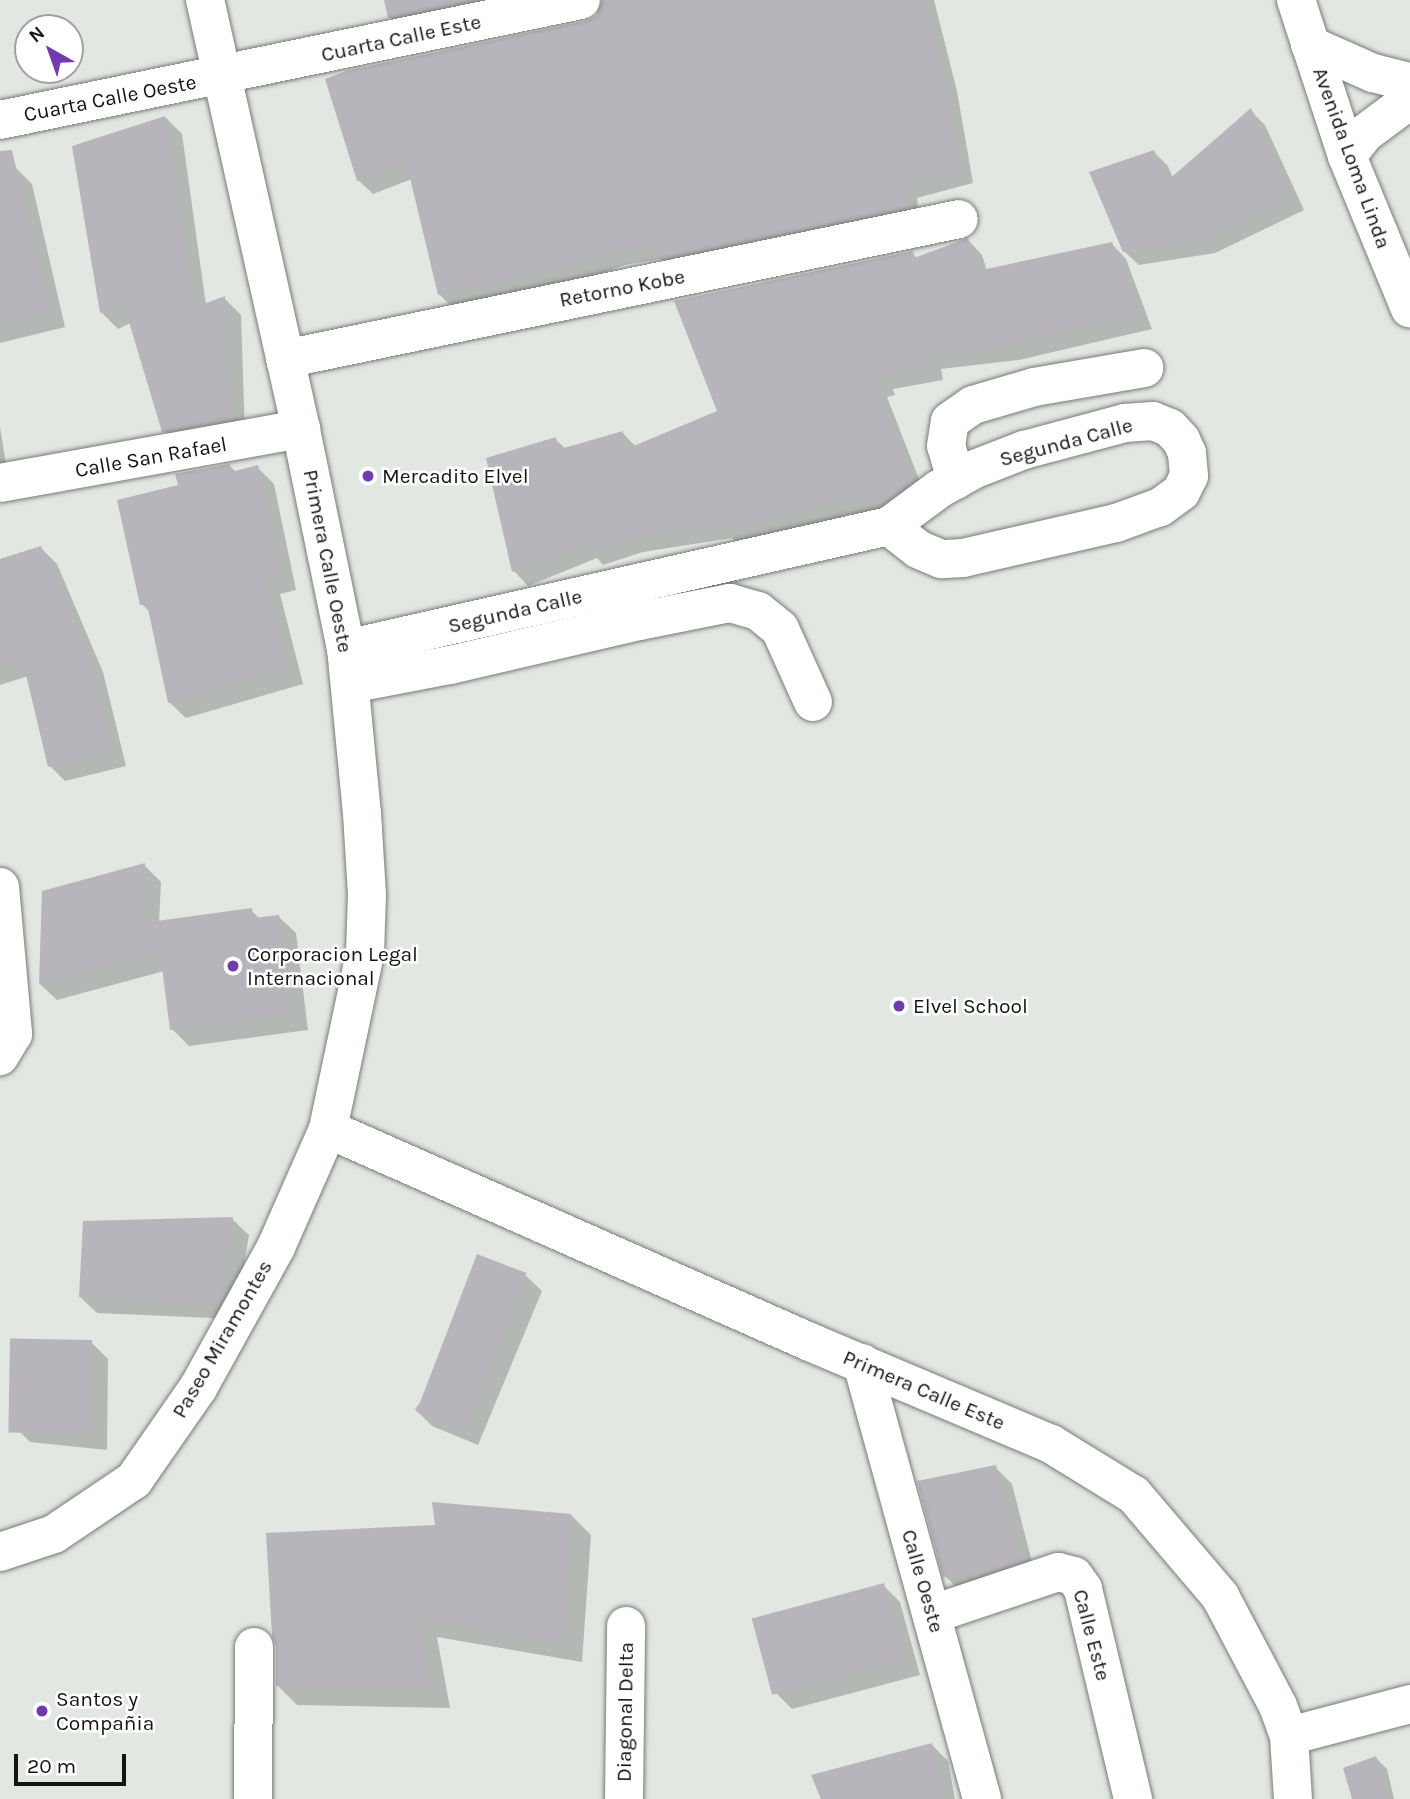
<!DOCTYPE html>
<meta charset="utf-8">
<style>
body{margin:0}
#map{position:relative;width:1410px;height:1799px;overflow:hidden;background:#e2e7e2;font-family:Karla,sans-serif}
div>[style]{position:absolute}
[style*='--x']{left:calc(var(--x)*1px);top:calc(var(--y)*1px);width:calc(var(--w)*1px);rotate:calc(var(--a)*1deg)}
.shadow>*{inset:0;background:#0003}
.building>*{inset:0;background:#b7b5bb;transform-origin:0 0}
.roads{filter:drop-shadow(0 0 2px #777c77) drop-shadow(0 0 2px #777c77)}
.minor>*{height:38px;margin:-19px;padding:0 19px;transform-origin:19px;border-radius:19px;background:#fff}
.dots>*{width:19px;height:19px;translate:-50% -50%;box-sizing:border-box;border:4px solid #fff;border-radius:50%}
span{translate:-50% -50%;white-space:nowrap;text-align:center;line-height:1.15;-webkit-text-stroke:5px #fff;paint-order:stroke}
.street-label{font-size:21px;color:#131513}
.poi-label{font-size:21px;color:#131513}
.left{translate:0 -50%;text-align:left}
.north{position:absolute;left:14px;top:14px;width:70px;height:70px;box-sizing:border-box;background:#fff;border:2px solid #a1a1a1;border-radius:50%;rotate:320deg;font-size:19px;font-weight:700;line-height:28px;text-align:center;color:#131513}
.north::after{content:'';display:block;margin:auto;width:24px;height:32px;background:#733ab0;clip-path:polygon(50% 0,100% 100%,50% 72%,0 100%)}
.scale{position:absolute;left:14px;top:1754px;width:112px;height:32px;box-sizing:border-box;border:4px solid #131513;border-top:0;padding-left:9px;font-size:21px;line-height:24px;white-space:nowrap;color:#131513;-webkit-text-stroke:5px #fff;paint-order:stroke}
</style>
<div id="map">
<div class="shadow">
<div style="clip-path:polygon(385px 0,540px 0,402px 29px,390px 17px)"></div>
<div style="clip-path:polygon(653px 0,934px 0,957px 91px,973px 183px,917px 198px,920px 222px,674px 273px,660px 259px,625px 265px,576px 282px,454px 309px,439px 294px,412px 179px,373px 194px,358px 180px,586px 23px)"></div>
<div style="clip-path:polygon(1251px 111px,1265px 125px,1304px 210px,1215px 253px,1139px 265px,1124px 251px,1154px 152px,1168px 166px,1173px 178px)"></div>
<div style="clip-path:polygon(165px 117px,182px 134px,206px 305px,224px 298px,241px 315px,245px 436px,181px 448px,164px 431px,131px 323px,118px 329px,102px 313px,74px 147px)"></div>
<div style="clip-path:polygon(15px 167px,32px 184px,65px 327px,0 343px,0 170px)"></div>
<div style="clip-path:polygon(968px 240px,982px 255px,987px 271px,1112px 244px,1126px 259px,1152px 329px,1019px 360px,941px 369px,943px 380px,893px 389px,895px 395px,887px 397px,926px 497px,904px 513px,738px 544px,732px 538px,643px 552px,603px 565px,597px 558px,528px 586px,514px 571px,555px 439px,566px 449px,623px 433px,636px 447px,719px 412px,912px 253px,918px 259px)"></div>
<div style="clip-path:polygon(0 427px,6px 464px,0 465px)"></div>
<div style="clip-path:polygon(230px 466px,236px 472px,257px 467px,274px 484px,296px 590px,280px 594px,303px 684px,186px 718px,169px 702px,151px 613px,142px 604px,180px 486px)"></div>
<div style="clip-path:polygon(41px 548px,57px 564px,103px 672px,126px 766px,65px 781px,50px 766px,28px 676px,0 685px,0 561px)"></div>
<div style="clip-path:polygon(144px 865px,161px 882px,159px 923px,251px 910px,260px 919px,279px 917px,296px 933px,308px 1030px,189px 1046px,172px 1029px,164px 971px,57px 1000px,40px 984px,44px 892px)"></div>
<div style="clip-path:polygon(232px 1219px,249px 1235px,235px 1319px,97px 1313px,80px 1297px)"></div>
<div style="clip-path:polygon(525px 1275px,542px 1291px,478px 1445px,432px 1426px,415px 1409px)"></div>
<div style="clip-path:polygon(91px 1342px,108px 1359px,107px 1450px,30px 1442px,13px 1425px)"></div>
<div style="clip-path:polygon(995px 1467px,1012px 1484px,1036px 1578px,962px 1593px,945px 1576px)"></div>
<div style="clip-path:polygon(571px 1515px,591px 1535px,582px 1662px,437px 1637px,450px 1708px,297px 1705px,277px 1685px,278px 1647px,437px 1527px)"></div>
<div style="clip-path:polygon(883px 1585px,900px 1602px,920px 1675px,792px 1709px,775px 1692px)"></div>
<div style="clip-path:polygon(932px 1745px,948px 1761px,955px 1799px,823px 1799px)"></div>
<div style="clip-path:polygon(1376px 1758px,1387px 1769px,1394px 1799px,1354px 1799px)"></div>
</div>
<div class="building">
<div style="clip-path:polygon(384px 0,473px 0,388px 18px)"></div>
<div style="clip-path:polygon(602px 0,924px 0,943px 75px,960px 169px,903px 183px,907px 208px,658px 259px,652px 244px,610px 251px,561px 268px,438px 295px,406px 161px,357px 181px,325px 79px,346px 71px,585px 21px,596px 16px)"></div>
<div style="clip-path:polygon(1251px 108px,1291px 195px,1201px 239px,1123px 252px,1089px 172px,1154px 150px,1166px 182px)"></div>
<div style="clip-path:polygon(165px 116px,193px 308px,225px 296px,229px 420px,162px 432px,123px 302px,100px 313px,72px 146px)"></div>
<div style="clip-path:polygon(12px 150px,49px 311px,0 322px,0 151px)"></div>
<div style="clip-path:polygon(968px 238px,977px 271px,1112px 242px,1138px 314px,1004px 346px,927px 355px,929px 365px,879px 375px,881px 380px,873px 383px,913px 481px,889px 499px,840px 500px,770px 518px,770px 521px,722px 530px,720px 523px,627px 538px,587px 551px,585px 543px,512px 572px,486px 458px,556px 437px,557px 450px,623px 431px,624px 450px,717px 411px,674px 301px,913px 251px,914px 258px)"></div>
<div style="clip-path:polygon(230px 464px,231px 472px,258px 465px,280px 574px,264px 578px,288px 667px,168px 703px,147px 604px,140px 605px,117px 500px,178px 485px,175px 474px)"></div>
<div style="clip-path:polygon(41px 546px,87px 654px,111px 751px,48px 767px,22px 658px,0 665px,0 559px)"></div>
<div style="clip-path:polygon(145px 863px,142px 923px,252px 908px,253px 918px,279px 915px,292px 1014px,170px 1030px,160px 952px,39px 984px,42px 891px)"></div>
<div style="clip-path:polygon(233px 1217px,219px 1303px,79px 1297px,83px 1221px)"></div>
<div style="left:477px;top:1254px;width:53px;height:169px;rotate:21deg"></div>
<div style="left:92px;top:1340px;width:94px;height:82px;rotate:91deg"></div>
<div style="clip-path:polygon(996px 1465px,1020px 1562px,993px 1571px,943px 1577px,917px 1481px)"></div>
<div style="clip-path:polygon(432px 1502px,571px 1514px,563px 1643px,418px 1618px,431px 1689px,276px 1686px,276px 1647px,272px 1635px,266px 1533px,435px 1525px)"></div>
<div style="left:884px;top:1583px;width:79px;height:137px;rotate:75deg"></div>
<div style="clip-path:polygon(932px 1743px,943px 1799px,821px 1799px,811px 1775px)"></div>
<div style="clip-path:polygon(1376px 1756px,1387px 1799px,1352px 1799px,1343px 1768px)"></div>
</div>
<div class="roads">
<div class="minor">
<div style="--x:1296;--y:0;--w:164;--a:71.9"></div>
<div style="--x:1347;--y:156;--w:165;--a:67.6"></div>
<div style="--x:1310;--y:45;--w:69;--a:24"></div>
<div style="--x:1373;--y:73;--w:38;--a:14"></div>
<div style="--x:0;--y:120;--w:593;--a:-11.67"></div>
<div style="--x:1347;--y:156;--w:28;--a:-52"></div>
<div style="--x:1364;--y:134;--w:57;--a:-36.5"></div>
<div style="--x:285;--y:359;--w:688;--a:-11.73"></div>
<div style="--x:956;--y:480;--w:35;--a:-106"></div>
<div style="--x:946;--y:446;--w:25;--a:-81"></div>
<div style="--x:950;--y:421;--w:28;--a:-35"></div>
<div style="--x:973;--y:405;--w:64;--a:-16.4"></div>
<div style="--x:1034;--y:387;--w:112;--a:-9.8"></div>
<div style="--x:0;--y:483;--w:306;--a:-10.2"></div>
<div style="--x:346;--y:649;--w:557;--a:-12.76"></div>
<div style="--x:889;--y:526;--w:62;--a:-36.5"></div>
<div style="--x:939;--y:489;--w:41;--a:-29.1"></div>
<div style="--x:975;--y:469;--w:53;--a:-21.2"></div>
<div style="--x:1024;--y:450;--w:105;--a:-15"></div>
<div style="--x:1125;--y:423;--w:28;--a:-4"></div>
<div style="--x:1153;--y:421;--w:18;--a:22"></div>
<div style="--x:1170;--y:428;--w:16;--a:47"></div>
<div style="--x:1181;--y:440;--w:14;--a:65"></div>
<div style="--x:1187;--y:453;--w:23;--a:85"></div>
<div style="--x:1189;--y:476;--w:18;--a:117"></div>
<div style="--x:1181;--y:492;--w:26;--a:144"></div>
<div style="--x:1160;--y:507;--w:47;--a:160"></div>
<div style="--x:1116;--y:523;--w:157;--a:167.1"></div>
<div style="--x:963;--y:558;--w:22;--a:177"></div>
<div style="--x:941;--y:559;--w:25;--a:-157"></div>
<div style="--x:918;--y:549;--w:37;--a:-142"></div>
<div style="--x:350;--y:684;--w:102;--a:-10.8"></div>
<div style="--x:450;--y:665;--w:194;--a:-13.1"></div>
<div style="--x:639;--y:621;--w:93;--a:-11.2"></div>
<div style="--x:730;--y:603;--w:29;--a:16"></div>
<div style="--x:758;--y:611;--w:28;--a:39"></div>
<div style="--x:780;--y:629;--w:80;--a:65.7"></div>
<div style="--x:0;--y:887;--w:148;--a:84.9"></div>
<div style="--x:13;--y:1034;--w:26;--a:121"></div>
<div style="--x:328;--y:1129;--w:529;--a:23.85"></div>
<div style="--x:812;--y:1343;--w:259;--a:22.9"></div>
<div style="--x:1051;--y:1444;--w:97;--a:31.6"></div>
<div style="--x:1134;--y:1495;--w:133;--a:49.6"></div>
<div style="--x:1220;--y:1596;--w:124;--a:62.2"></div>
<div style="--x:1278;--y:1706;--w:32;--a:70"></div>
<div style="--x:1289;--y:1736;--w:125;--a:-14.8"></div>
<div style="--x:862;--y:1363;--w:452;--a:74.6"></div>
<div style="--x:0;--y:1552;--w:57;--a:-18.4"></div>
<div style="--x:54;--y:1534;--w:97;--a:-34"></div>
<div style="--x:134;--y:1480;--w:112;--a:-55.2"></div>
<div style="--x:198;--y:1388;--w:161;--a:-61"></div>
<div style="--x:276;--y:1247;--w:129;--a:-66.2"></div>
<div style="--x:328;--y:1129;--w:179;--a:-78.1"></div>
<div style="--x:365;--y:954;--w:59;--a:-88.1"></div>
<div style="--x:367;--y:895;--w:81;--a:-93.5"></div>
<div style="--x:362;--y:814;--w:166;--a:-95.5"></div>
<div style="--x:346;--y:649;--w:225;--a:-101.6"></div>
<div style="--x:301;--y:429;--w:440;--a:-102.6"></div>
<div style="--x:933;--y:1614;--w:132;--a:-18.6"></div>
<div style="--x:1058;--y:1572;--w:16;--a:14"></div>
<div style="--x:1074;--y:1576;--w:16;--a:55"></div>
<div style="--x:1083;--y:1589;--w:216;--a:76.6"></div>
<div style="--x:1289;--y:1736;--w:63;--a:86.4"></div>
<div style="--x:253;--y:1799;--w:152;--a:-89.6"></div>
<div style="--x:624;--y:1799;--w:173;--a:-89.3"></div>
</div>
</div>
<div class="dots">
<div style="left:368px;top:476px;background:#733ab0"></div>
<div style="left:233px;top:966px;background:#733ab0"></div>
<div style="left:899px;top:1006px;background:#733ab0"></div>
<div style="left:42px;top:1711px;background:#733ab0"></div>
</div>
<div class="street-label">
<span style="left:401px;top:38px;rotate:-12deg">Cuarta Calle Este</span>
<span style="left:110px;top:98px;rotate:-11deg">Cuarta Calle Oeste</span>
<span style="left:1352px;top:158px;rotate:70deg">Avenida Loma Linda</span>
<span style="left:622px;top:288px;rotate:-11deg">Retorno Kobe</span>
<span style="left:1066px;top:442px;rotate:-15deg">Segunda Calle</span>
<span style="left:151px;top:457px;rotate:-10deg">Calle San Rafael</span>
<span style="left:328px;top:561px;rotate:79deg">Primera Calle Oeste</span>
<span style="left:515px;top:611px;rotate:-13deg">Segunda Calle</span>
<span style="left:222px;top:1339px;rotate:-60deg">Paseo Miramontes</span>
<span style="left:924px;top:1390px;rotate:23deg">Primera Calle Este</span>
<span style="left:923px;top:1581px;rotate:74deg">Calle Oeste</span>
<span style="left:1092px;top:1635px;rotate:75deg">Calle Este</span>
<span style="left:625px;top:1712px;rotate:-89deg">Diagonal Delta</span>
</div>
<div class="poi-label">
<span class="left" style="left:382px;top:476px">Mercadito Elvel</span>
<span class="left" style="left:247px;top:966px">Corporacion Legal<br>Internacional</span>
<span class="left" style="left:913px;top:1006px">Elvel School</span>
<span class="left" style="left:56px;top:1711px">Santos y<br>Compañia</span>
</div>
<div class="north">N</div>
<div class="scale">20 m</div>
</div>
